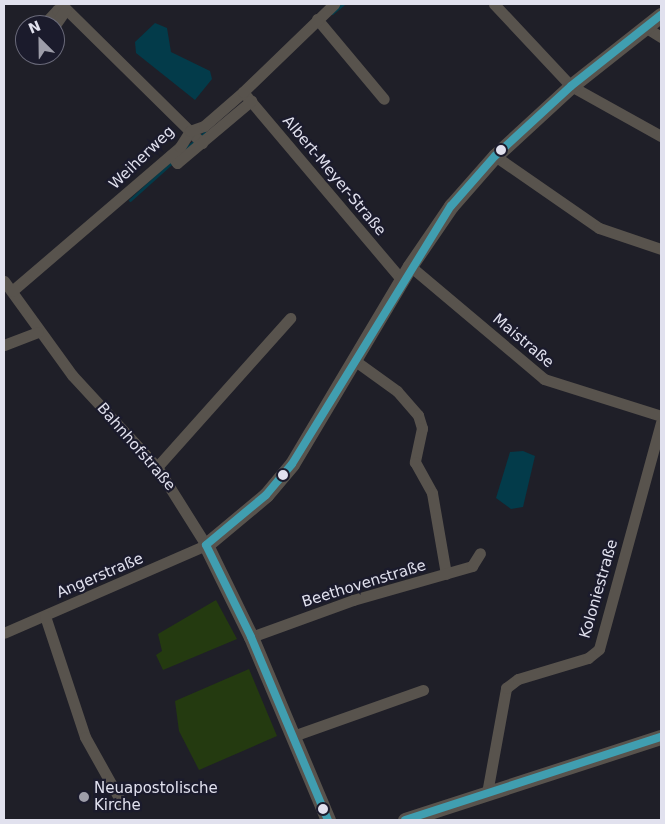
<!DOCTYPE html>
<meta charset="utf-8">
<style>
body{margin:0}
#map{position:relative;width:665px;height:824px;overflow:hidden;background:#1f1f28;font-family:"DejaVu Sans",sans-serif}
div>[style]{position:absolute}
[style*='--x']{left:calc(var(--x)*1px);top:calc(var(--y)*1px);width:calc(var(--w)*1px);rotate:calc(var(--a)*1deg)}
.green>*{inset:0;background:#243a10}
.water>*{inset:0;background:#033b4a}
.stream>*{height:3px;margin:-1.5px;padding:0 1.5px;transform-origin:1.5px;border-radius:1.5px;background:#033b4a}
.minor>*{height:11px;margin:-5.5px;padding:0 5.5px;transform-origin:5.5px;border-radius:5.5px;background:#58534d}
.tertiary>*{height:15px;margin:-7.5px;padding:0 7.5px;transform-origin:7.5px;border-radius:7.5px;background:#58534d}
.bus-1>*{height:8px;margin:-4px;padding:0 4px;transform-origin:4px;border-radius:4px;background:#409eb0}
.dots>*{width:14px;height:14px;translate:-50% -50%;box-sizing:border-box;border:2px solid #1b1b2c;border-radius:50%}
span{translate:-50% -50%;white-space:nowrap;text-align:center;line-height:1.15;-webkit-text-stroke:4.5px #1b1b2c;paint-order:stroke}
.street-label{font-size:15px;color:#e1e1ee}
.poi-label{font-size:15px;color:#e1e1ee}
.left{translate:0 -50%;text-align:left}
.frame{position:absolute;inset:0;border:5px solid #e1e1ee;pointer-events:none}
.north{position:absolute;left:15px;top:15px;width:50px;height:50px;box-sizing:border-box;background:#1b1b2c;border:1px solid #6a6a7a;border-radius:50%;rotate:337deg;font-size:14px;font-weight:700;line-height:20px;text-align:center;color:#e1e1ee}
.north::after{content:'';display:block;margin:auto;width:18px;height:22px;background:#9d9da9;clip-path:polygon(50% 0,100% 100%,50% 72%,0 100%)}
</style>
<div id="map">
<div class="green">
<div style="clip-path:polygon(216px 600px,237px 639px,163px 670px,156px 655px,162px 651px,158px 634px)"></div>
<div style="clip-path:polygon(249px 669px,277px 736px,199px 770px,179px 731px,175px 701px)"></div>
</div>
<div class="water">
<div style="clip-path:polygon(155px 23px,167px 28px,171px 52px,210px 71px,212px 79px,195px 100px,136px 53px,135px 42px)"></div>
<div style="clip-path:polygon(523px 451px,535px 456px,523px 507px,511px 509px,496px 498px,510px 452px)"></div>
</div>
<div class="stream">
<div style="--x:332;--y:13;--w:14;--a:-39"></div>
<div style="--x:185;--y:149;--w:26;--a:-40"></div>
<div style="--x:130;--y:200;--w:57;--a:-42.1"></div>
</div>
<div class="minor">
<div style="--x:494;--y:4;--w:112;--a:46.8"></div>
<div style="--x:571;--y:86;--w:103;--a:29.1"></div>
<div style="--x:66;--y:9;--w:191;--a:44.6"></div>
<div style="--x:317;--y:19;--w:104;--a:50.1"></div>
<div style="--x:43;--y:25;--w:21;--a:-47"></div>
<div style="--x:57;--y:10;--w:9;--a:-6"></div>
<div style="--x:55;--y:25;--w:19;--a:-55"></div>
<div style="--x:645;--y:27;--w:19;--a:32"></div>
<div style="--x:243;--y:92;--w:246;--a:49.8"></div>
<div style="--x:171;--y:155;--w:10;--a:53"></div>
<div style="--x:177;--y:163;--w:97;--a:-40"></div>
<div style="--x:495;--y:156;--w:126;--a:34.7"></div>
<div style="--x:599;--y:228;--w:65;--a:18.7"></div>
<div style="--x:410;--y:266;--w:175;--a:40.1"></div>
<div style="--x:544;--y:379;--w:123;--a:17.5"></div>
<div style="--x:4;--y:281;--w:116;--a:54.1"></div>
<div style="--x:72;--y:375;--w:125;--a:47.3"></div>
<div style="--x:157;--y:467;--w:92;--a:57.9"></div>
<div style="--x:206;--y:545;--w:220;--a:156.5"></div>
<div style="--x:12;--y:291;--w:221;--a:-40.6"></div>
<div style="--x:180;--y:147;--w:19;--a:-58"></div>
<div style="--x:190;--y:131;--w:15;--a:-20"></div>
<div style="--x:204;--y:126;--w:52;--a:-41.1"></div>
<div style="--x:243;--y:92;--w:127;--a:-44"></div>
<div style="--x:4;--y:345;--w:36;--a:-21"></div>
<div style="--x:354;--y:360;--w:53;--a:35.8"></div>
<div style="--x:397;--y:391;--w:32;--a:49"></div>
<div style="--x:418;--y:415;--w:14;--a:73"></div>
<div style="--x:422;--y:428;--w:35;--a:102"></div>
<div style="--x:415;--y:462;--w:35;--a:61"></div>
<div style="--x:432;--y:493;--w:82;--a:80.2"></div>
<div style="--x:157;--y:467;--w:200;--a:-48.2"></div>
<div style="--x:45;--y:616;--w:127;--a:71.7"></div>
<div style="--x:85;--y:737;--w:78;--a:60.8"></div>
<div style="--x:251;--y:637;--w:109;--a:-19.9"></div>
<div style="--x:353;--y:600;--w:124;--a:-15.9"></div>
<div style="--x:472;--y:566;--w:15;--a:-58"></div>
<div style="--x:293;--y:736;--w:138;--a:-19.5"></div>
<div style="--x:487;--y:793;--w:107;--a:-79.7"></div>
<div style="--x:506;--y:688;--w:15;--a:-37"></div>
<div style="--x:518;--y:679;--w:73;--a:-16.7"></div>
<div style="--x:588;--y:658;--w:14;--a:-39"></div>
<div style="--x:599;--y:649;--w:235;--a:-74.7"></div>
</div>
<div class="tertiary">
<div style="--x:328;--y:820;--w:199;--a:-112.8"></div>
<div style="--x:251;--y:637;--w:102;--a:-116.1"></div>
<div style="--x:206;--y:545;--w:78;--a:-39.8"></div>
<div style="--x:266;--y:495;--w:40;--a:-50"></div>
<div style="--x:292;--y:464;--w:230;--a:-59.2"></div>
<div style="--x:410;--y:266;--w:73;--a:-55.7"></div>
<div style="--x:451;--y:206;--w:67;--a:-48.7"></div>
<div style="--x:495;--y:156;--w:103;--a:-42.6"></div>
<div style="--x:571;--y:86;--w:115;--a:-38.3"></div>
<div style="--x:405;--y:820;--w:269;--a:-18"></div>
</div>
<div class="bus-1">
<div style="--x:206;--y:545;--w:78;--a:-39.8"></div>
<div style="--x:266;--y:495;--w:40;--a:-50"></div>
<div style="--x:292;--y:464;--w:303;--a:-58.4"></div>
<div style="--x:451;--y:206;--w:67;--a:-48.7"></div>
<div style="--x:495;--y:156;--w:103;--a:-42.6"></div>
<div style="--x:571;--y:86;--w:115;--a:-38.3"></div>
<div style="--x:206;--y:545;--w:102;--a:63.9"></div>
<div style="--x:251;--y:637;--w:199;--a:67.2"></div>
<div style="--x:405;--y:820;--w:269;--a:-18"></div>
</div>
<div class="dots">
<div style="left:501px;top:150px;background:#e1e1ee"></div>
<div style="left:283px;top:475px;background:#e1e1ee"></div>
<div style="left:84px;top:797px;background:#9d9da9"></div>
<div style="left:323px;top:809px;background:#e1e1ee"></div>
</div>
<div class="street-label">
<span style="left:142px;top:158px;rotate:-44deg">Weiherweg</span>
<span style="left:334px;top:176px;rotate:50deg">Albert-Meyer-Straße</span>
<span style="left:523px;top:341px;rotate:40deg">Maistraße</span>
<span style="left:136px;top:447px;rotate:49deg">Bahnhofstraße</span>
<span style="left:100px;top:576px;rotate:-23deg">Angerstraße</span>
<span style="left:364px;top:584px;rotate:-17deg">Beethovenstraße</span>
<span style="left:599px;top:589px;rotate:-74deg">Koloniestraße</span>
</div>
<div class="poi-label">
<span class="left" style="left:94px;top:797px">Neuapostolische<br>Kirche</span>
</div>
<div class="frame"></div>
<div class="north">N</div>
</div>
